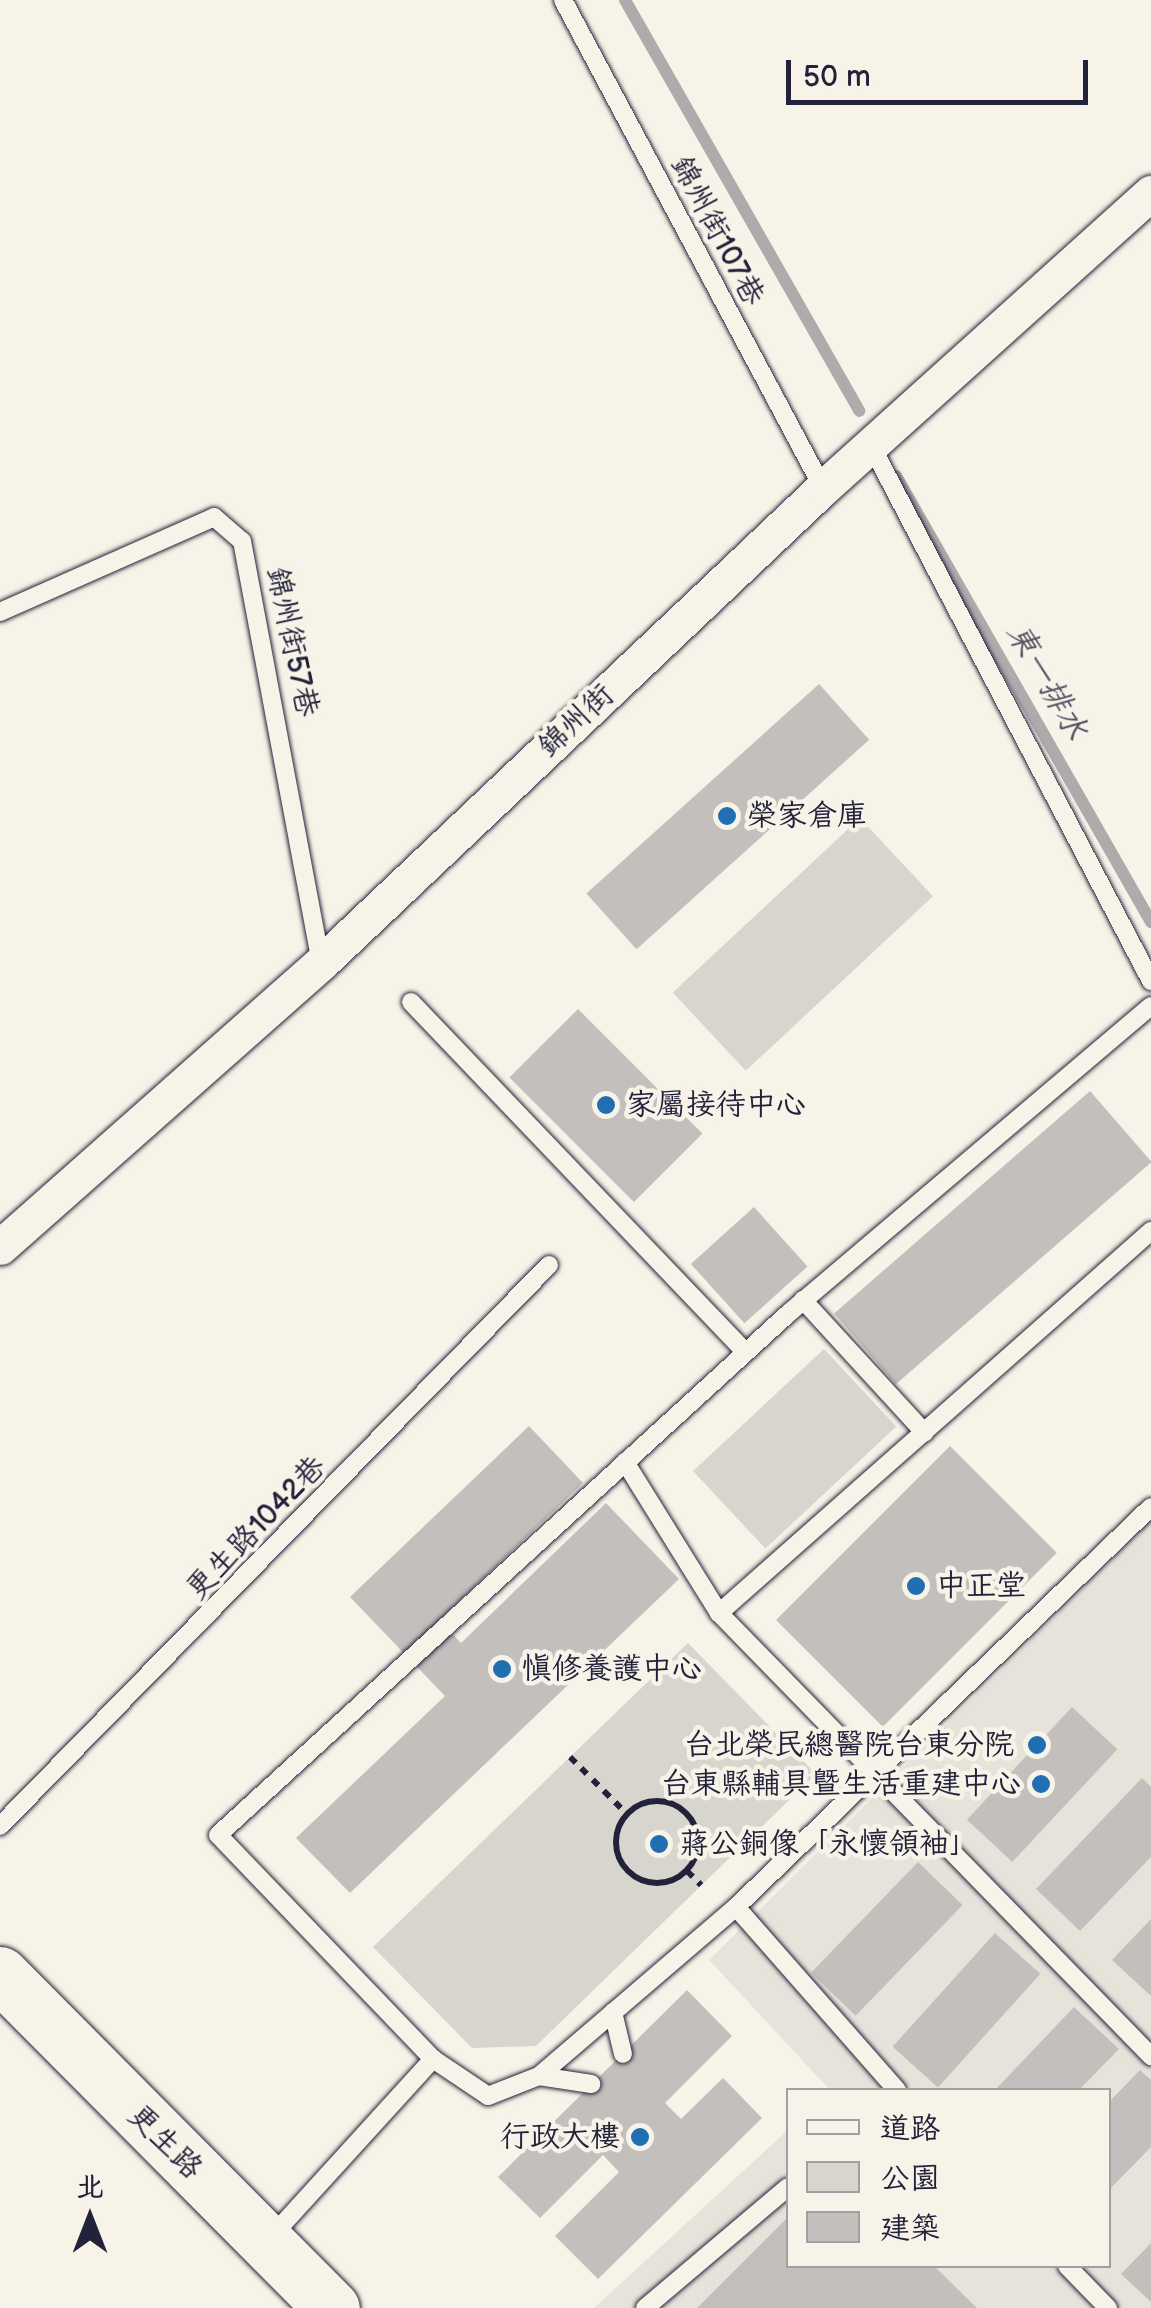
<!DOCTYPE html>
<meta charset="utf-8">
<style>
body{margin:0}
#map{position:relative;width:1151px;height:2308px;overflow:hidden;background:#f7f3e8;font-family:"Balsamiq Sans","LXGW WenKai TC",sans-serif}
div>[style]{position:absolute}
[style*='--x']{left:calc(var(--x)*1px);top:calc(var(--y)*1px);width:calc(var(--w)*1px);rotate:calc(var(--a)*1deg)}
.built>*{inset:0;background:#e7e3db}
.green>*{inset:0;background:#d8d5cf;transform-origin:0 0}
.stream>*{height:12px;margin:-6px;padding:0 6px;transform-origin:6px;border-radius:6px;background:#aeabad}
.building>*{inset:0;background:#c2bfbd;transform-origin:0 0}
.path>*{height:6px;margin-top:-3px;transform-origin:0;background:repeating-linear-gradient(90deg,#22223b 0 8px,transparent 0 16px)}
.path>.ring{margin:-3px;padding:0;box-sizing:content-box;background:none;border:6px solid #22223b;border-radius:50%}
.roads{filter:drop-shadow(0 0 2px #22223b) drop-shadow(0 0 2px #22223b)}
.lane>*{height:18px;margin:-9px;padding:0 9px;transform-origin:9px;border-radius:9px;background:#f7f3e8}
.street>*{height:35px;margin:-17.5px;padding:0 17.5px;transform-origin:17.5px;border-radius:17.5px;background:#f7f3e8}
.primary>*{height:55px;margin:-27.5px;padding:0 27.5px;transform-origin:27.5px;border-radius:27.5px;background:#f7f3e8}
.dots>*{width:28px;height:28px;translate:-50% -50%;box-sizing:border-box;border:5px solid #f7f3e8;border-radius:50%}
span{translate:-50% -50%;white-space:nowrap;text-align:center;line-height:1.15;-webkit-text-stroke:9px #f7f3e8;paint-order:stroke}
.street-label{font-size:30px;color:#22223b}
.poi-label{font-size:30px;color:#22223b}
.left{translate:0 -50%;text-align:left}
.right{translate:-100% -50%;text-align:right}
.water-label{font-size:32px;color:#535263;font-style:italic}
.legend{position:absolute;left:786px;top:2088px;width:325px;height:180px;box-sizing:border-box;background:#f7f3e8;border:2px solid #a29fa3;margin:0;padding:12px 18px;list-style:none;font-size:30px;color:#22223b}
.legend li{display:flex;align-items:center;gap:20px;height:50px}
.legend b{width:50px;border:2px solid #a29fa3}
.north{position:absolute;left:40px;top:2168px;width:100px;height:100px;-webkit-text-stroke:8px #f7f3e8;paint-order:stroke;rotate:0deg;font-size:28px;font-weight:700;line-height:40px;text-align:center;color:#22223b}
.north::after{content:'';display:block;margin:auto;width:35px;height:45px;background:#22223b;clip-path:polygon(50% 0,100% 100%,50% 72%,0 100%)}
.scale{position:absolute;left:786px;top:60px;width:302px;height:45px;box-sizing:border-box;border:5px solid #22223b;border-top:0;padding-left:12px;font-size:30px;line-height:35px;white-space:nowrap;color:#22223b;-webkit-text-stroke:8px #f7f3e8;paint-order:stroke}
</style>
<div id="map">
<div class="built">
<div style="clip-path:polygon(1151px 1521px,1151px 2308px,594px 2308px,788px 2130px,788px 2266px,1108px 2266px,1108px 2090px,830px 2090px,709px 1960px)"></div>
</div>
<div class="green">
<div style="left:860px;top:818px;width:107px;height:256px;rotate:47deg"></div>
<div style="left:824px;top:1349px;width:106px;height:179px;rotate:47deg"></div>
<div style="clip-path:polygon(688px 1643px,816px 1774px,536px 2046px,472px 2048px,373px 1947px)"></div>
</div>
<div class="stream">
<div style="--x:625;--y:0;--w:473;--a:60.3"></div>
<div style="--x:896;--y:476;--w:514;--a:60.24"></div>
</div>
<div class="building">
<div style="left:819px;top:684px;width:75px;height:313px;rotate:48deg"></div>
<div style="left:578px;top:1009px;width:176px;height:97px;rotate:45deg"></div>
<div style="left:1090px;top:1091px;width:94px;height:339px;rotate:49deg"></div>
<div style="left:754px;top:1207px;width:80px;height:85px;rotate:48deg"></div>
<div style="clip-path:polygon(529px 1426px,583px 1483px,439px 1620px,461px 1643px,606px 1503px,679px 1579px,350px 1893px,296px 1838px,445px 1696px,350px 1597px)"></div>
<div style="left:950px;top:1446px;width:151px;height:246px;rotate:45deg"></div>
<div style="left:1072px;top:1707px;width:62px;height:154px;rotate:43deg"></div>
<div style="clip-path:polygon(1142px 1778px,1151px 1787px,1151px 1857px,1080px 1931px,1036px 1889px)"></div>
<div style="left:918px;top:1862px;width:62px;height:154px;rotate:44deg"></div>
<div style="clip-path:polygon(1151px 1919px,1151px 1996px,1112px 1960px)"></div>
<div style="left:995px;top:1933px;width:61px;height:153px;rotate:42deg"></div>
<div style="clip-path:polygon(687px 1990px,732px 2036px,665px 2103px,681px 2119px,723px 2078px,762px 2118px,598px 2279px,555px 2236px,619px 2172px,603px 2155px,540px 2218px,498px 2177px)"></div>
<div style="clip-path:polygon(1074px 2007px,1119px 2049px,1079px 2090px,995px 2090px)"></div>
<div style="clip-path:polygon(1140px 2070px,1151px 2080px,1151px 2147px,1108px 2191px,1108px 2103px)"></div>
<div style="clip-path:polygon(788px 2217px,788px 2266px,934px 2266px,977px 2308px,697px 2308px)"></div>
<div style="clip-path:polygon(1151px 2243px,1151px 2302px,1121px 2274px)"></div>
</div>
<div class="path">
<div style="--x:570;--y:1757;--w:81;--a:45"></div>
<div class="ring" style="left:616px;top:1801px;width:76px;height:76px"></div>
<div style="--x:687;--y:1871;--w:20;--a:45"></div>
</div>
<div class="roads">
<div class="lane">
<div style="--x:563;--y:0;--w:553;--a:61.95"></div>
<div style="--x:871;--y:445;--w:605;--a:62.42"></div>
<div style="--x:0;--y:612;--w:234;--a:-23.9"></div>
<div style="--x:214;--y:517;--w:37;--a:41"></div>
<div style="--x:242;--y:541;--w:428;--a:79.4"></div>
<div style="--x:411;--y:1002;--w:484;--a:46.3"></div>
<div style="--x:1151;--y:1231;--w:577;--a:138.51"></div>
<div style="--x:719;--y:1613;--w:619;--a:45.72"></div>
<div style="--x:803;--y:1300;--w:180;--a:47.5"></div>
<div style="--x:625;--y:1462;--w:178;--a:58.1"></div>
<div style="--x:0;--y:1826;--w:785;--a:-45.62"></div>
<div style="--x:736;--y:1907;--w:244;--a:48.7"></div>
<div style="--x:613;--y:2012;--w:43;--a:76.6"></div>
<div style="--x:433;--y:2059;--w:310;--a:-133.8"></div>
<div style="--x:218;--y:1835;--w:775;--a:-42.44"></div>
<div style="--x:790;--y:1312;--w:473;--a:-40.3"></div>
<div style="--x:539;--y:2076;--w:53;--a:8.7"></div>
<div style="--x:271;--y:2237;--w:241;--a:-47.7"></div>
<div style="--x:433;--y:2059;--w:66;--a:33.9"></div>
<div style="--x:488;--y:2096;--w:55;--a:-21.4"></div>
<div style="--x:539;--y:2076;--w:260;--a:-40.6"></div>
<div style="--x:736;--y:1907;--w:576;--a:-43.95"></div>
<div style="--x:1067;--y:2266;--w:59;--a:45.7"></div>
<div style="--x:645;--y:2308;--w:187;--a:-40.2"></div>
</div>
<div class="street">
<div style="--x:0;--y:1247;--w:429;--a:-41.5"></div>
<div style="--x:321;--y:963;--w:691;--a:-43.42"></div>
<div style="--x:823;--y:488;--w:441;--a:-42"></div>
</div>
<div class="primary">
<div style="--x:0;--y:1974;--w:471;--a:45.2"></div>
</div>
</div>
<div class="dots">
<div style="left:727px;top:816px;background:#1f6fb2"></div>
<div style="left:606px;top:1105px;background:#1f6fb2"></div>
<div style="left:916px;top:1586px;background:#1f6fb2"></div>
<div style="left:502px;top:1669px;background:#1f6fb2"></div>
<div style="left:1037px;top:1745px;background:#1f6fb2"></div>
<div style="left:1041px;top:1784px;background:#1f6fb2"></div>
<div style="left:659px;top:1844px;background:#1f6fb2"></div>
<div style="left:640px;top:2137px;background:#1f6fb2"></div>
</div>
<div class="street-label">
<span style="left:717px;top:231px;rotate:62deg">錦州街107巷</span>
<span style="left:292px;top:642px;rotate:78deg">錦州街57巷</span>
<span style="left:576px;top:721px;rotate:-43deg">錦州街</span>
<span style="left:256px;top:1528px;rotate:-46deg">更生路1042巷</span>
<span style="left:165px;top:2142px;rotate:45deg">更生路</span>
</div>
<div class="poi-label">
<span class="left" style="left:747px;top:816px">榮家倉庫</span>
<span class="left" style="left:626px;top:1105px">家屬接待中心</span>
<span class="left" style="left:936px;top:1586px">中正堂</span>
<span class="left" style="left:522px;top:1669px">慎修養護中心</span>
<span class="right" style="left:1014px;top:1745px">台北榮民總醫院台東分院</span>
<span class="right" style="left:1021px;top:1784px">台東縣輔具暨生活重建中心</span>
<span class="left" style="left:679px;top:1844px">蔣公銅像「永懷領袖」</span>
<span class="right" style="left:620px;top:2137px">行政大樓</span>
</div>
<div class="water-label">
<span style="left:1046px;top:682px;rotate:60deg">東一排水</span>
</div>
<ul class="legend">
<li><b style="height:12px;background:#f7f3e8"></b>道路</li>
<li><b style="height:28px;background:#d8d5cf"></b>公園</li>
<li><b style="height:28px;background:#c2bfbd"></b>建築</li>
</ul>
<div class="north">北</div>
<div class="scale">50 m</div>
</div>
